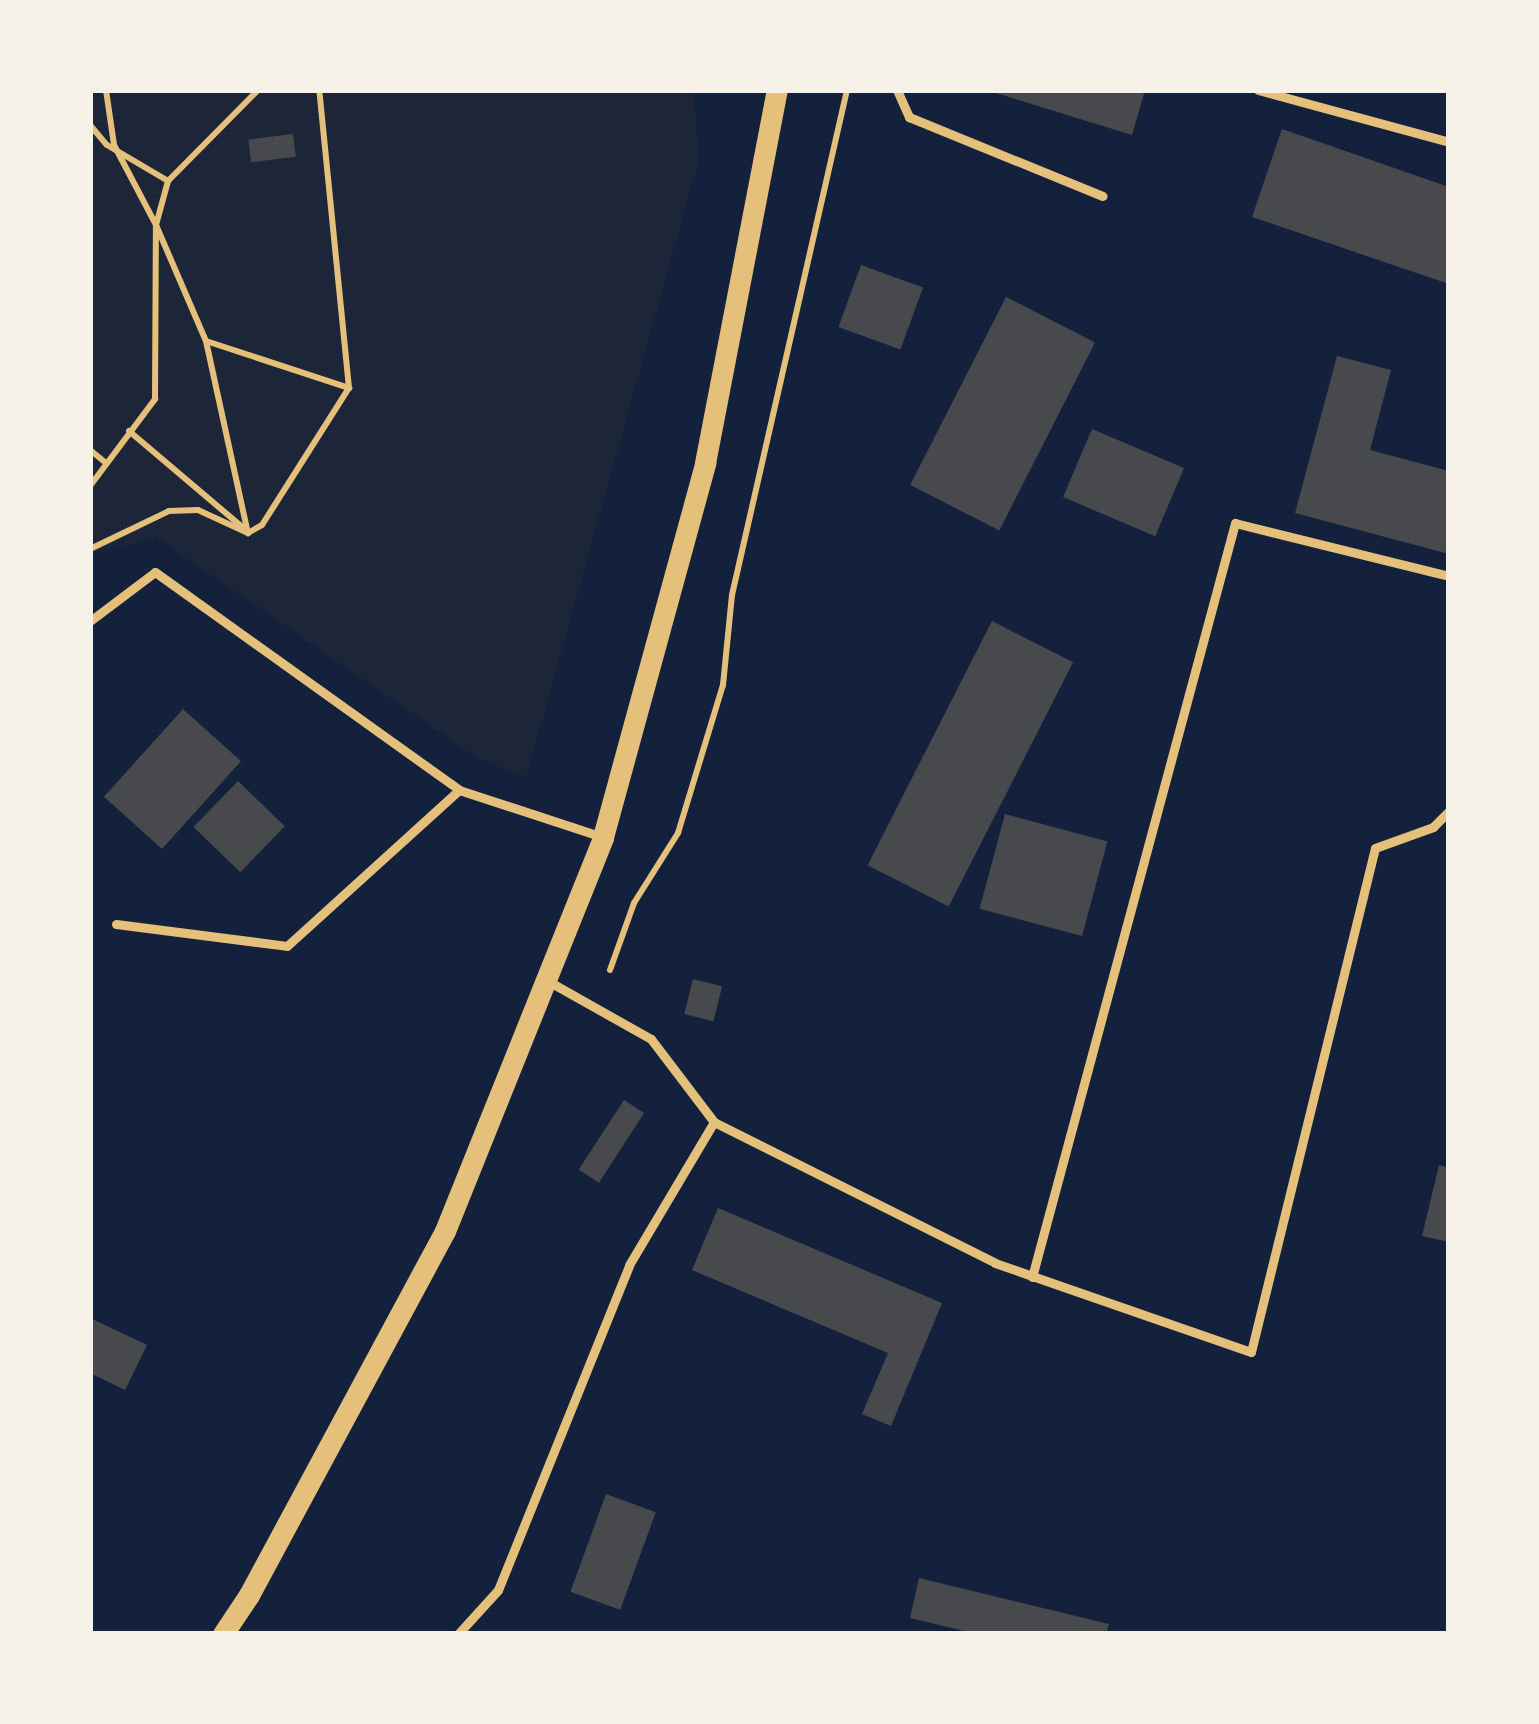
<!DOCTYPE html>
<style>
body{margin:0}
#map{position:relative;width:1539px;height:1724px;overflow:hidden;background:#14213d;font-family:"PT Sans",sans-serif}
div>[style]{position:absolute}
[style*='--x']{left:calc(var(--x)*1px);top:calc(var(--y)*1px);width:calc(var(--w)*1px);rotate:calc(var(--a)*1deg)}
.green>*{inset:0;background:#1d2539}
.building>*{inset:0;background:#48494c;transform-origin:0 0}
.path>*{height:6px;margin:-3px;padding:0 3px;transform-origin:3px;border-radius:3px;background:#e5c07b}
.service>*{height:9px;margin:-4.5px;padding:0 4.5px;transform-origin:4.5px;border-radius:4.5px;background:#e5c07b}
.tertiary>*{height:21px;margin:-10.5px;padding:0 10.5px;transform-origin:10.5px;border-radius:10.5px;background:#e5c07b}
span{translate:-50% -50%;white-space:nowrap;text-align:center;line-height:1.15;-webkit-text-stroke:12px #f6f1e7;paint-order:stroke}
.frame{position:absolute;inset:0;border:93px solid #f6f1e7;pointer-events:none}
</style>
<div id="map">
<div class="green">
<div style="clip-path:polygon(90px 90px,693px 90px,699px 159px,526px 778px,476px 757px,157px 538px,90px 553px)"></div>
</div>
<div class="building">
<div style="clip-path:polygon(986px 90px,1145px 90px,1132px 135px)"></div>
<div style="clip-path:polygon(1282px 129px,1449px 187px,1449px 284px,1252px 217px)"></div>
<div style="left:293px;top:134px;width:23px;height:45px;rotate:83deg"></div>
<div style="left:861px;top:265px;width:66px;height:66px;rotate:20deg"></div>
<div style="left:1006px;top:297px;width:100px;height:211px;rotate:27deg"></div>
<div style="clip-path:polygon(1337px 356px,1391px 370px,1370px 450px,1449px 471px,1449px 554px,1295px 513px)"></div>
<div style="left:1092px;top:429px;width:100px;height:74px;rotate:23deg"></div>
<div style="left:992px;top:621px;width:91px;height:274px;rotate:27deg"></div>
<div style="left:183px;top:709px;width:78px;height:118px;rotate:42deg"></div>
<div style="left:238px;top:781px;width:65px;height:64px;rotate:44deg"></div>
<div style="left:1005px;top:814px;width:106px;height:98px;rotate:15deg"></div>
<div style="left:693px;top:979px;width:30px;height:36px;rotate:14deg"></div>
<div style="left:624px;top:1100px;width:24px;height:83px;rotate:33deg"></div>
<div style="clip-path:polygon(1439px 1165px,1449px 1168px,1449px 1242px,1422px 1236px)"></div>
<div style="clip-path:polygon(718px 1208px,942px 1303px,891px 1426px,862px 1414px,888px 1353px,692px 1270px)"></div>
<div style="clip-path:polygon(90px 1318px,147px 1345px,125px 1390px,90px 1373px)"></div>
<div style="left:606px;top:1494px;width:53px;height:104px;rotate:20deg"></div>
<div style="clip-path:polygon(919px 1578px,1109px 1624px,1106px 1634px,977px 1634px,910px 1618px)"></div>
</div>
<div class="path">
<div style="--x:106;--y:90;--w:56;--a:81.7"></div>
<div style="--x:114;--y:145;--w:90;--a:62.3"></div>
<div style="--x:156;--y:225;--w:126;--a:66.7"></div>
<div style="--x:206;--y:341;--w:197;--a:77.7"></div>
<div style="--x:90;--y:125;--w:26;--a:50"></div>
<div style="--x:107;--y:145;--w:71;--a:30.5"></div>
<div style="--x:206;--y:341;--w:151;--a:18.2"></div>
<div style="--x:129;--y:431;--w:147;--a:40.3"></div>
<div style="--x:90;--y:450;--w:21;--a:39"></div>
<div style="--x:90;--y:486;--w:109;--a:-53.2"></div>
<div style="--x:155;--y:399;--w:174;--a:-89.7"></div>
<div style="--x:156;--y:225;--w:46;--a:-74.7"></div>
<div style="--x:168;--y:181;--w:128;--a:-45.3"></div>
<div style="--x:90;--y:549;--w:88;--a:-25.7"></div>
<div style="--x:169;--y:511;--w:29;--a:-2"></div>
<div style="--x:198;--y:510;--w:55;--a:24.7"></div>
<div style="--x:248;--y:533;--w:16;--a:-30"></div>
<div style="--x:262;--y:525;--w:162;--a:-57.6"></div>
<div style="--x:349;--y:388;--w:300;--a:-95.7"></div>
<div style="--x:610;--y:970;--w:71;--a:-70.3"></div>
<div style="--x:634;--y:903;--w:83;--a:-57.8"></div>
<div style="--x:678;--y:833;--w:155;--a:-73.1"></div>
<div style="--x:723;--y:685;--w:90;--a:-84.3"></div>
<div style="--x:732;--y:595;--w:518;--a:-77.17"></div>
</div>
<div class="service">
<div style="--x:897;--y:90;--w:30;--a:66"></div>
<div style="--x:909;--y:117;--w:209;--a:22.2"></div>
<div style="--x:1258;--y:90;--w:198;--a:15.2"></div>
<div style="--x:90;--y:621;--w:81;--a:-37"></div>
<div style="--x:155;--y:572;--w:374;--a:35.6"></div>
<div style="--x:459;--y:790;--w:151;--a:18.1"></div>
<div style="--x:116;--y:924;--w:172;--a:7.3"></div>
<div style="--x:287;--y:946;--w:232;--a:-42.2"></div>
<div style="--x:548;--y:981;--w:118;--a:29.4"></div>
<div style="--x:651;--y:1039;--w:104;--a:52.8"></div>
<div style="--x:714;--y:1122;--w:314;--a:26.6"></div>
<div style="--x:995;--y:1263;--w:271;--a:19.2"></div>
<div style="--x:1251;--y:1352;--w:519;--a:-76.18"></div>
<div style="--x:1375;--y:848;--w:62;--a:-19.9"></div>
<div style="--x:1433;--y:827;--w:23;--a:-45"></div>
<div style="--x:1032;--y:1277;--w:781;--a:-74.93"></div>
<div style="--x:1235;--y:523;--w:220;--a:13.9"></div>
<div style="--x:458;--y:1634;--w:59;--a:-47.7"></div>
<div style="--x:498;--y:1590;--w:350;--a:-68"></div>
<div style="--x:629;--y:1265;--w:166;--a:-59.3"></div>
</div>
<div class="tertiary">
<div style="--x:223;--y:1634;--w:47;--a:-56.3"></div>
<div style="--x:249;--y:1595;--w:413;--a:-61.7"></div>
<div style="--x:445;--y:1231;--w:424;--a:-68.1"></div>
<div style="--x:603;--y:837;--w:388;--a:-74.7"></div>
<div style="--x:705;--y:463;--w:380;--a:-79.1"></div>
</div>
<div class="frame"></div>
</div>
